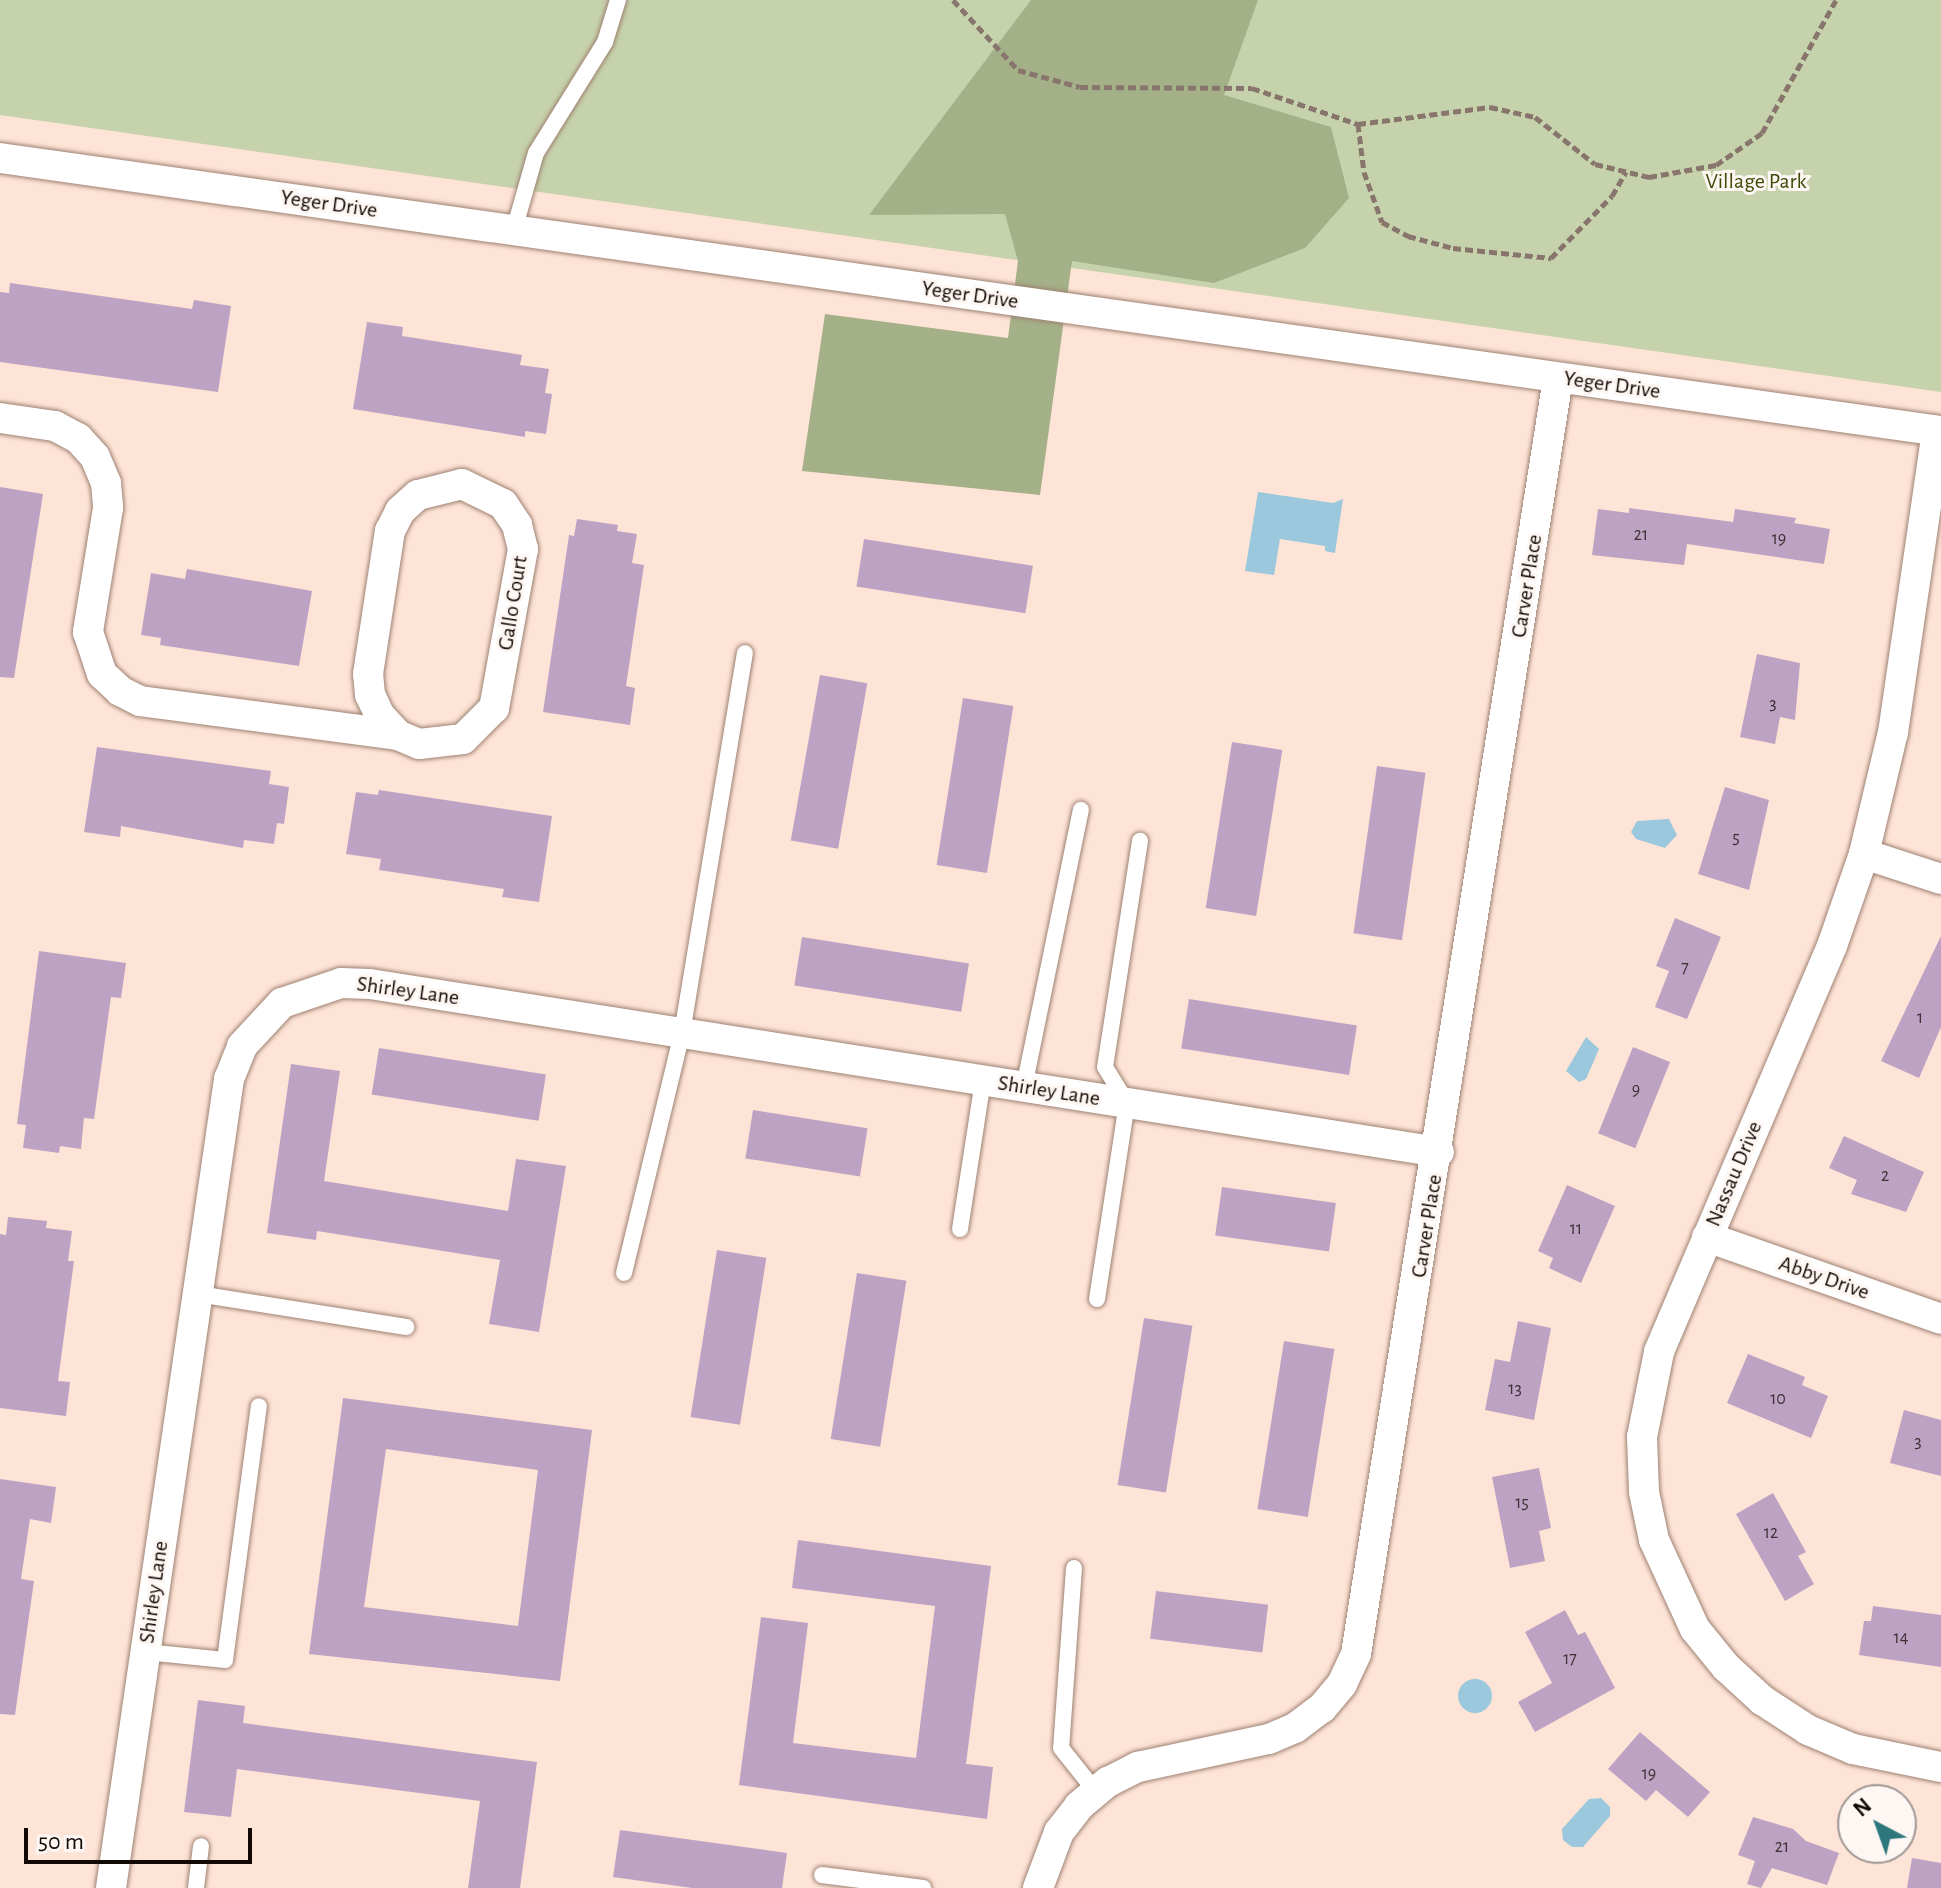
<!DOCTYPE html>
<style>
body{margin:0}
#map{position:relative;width:1941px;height:1888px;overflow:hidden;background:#fee4d7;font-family:"Alegreya Sans",sans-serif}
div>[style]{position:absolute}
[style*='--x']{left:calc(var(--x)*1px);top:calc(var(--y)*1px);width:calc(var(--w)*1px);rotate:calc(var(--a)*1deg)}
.green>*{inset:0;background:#c6d2ac}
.forest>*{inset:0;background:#a4b088}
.water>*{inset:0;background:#9bc8dd}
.round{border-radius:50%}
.building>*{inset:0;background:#bea2c3;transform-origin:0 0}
.path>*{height:5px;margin-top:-2.5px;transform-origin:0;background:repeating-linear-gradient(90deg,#88766d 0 8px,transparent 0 12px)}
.roads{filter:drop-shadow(0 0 2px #9e8172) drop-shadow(0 0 2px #9e8172)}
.lane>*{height:16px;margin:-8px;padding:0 8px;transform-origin:8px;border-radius:8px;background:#fff}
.street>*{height:30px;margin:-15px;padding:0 15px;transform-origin:15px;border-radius:15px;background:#fff}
span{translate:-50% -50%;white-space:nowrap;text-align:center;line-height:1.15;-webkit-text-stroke:6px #fdf6f3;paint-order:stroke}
.number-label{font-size:18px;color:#3e3034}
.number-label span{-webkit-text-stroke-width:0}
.park-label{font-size:22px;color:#3e4b09}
.street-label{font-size:22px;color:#140a05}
.north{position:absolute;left:1837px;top:1784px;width:80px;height:80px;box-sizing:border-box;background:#fdf6f3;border:2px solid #a09894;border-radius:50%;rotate:319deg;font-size:22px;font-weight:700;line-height:32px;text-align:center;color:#140a05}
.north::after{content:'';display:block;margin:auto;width:28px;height:36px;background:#2e777c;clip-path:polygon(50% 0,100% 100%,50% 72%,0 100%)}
.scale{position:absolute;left:24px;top:1828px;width:228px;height:36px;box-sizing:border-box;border:4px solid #140a05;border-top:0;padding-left:10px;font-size:24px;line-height:28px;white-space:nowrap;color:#140a05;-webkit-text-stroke:6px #fdf6f3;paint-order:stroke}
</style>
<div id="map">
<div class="green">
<div style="clip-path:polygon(0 0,1941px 0,1941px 392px,0 115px)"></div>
</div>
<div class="forest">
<div style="clip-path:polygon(1031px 0,1258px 0,1224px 95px,1331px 127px,1349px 198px,1305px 248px,1214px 283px,1072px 261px,1040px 495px,802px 471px,825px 314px,1008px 338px,1018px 261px,1005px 214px,869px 215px)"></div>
</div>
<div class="water">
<div style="clip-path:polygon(1258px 492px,1333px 503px,1343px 499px,1335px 553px,1325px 551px,1325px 546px,1280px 539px,1274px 575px,1245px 571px)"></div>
<div style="clip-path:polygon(1669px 819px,1677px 835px,1665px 848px,1636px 839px,1631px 832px,1637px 821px)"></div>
<div style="clip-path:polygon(1586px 1037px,1599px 1049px,1586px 1079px,1579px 1082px,1566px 1071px)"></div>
<div class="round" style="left:1458px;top:1679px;width:34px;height:34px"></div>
<div style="clip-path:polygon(1601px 1798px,1610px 1807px,1610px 1816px,1583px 1847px,1572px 1847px,1563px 1840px,1562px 1829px,1589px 1799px)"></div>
</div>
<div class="building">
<div style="clip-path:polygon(10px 283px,192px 309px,194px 300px,231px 306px,218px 392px,0 362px,0 292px,9px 293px)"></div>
<div style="clip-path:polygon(367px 322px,403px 327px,402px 336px,522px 355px,520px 365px,549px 369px,545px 393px,552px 394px,546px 434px,525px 431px,525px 437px,353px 409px)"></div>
<div style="clip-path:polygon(0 487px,43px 494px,14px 678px,0 677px)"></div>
<div style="clip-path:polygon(1629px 508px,1733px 522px,1735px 509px,1796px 518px,1794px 523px,1830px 529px,1824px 564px,1687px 544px,1684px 565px,1592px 555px,1598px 509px,1629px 513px)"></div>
<div style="clip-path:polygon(577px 519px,618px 525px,617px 531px,637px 534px,632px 563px,644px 565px,626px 686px,635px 688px,630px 725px,543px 712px,569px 535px,574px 536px)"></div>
<div style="left:864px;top:539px;width:171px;height:48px;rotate:9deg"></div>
<div style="clip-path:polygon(187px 569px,312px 591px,299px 666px,160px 645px,161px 638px,141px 635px,151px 573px,185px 579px)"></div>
<div style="clip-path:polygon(1757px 654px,1800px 663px,1795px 720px,1780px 717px,1775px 744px,1740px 737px)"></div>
<div style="left:820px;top:675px;width:48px;height:168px;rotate:10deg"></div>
<div style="left:963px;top:698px;width:51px;height:169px;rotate:9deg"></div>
<div style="left:1232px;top:742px;width:51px;height:168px;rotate:9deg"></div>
<div style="clip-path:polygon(97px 747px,271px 771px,269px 784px,289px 787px,284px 824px,277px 823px,274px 844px,244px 840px,243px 848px,121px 826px,120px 837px,84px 832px)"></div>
<div style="left:1377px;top:766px;width:49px;height:169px;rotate:8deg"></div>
<div style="clip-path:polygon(1725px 787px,1769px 800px,1749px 890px,1698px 874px)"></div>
<div style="clip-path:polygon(379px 790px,552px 816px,539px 902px,502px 897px,504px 889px,379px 870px,381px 859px,346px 854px,356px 792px,378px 795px)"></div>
<div style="clip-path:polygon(1675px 918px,1721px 937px,1687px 1019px,1655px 1007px,1669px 971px,1656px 966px)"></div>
<div style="clip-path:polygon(1941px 936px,1941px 1027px,1919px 1078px,1881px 1061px)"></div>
<div style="left:802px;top:937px;width:169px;height:49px;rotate:9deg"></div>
<div style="clip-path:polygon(39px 951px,126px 963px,121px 998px,111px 997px,94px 1119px,84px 1118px,81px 1149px,60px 1146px,59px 1153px,23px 1148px,26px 1125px,17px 1124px)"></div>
<div style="left:1189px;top:999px;width:170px;height:50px;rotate:9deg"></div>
<div style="left:1633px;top:1047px;width:40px;height:93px;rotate:22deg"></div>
<div style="left:379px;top:1048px;width:169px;height:47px;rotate:9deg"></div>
<div style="clip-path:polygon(291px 1064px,340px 1071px,324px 1181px,508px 1211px,516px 1159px,566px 1166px,539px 1332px,489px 1324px,500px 1260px,317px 1231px,316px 1240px,267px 1233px)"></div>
<div style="left:753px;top:1110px;width:116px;height:49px;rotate:9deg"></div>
<div style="clip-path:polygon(1844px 1136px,1924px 1172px,1906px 1212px,1851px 1194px,1857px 1180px,1829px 1168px)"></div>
<div style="clip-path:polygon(1567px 1185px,1615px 1206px,1581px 1283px,1549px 1268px,1553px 1258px,1538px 1251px)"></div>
<div style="left:1222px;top:1187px;width:115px;height:49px;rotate:8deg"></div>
<div style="clip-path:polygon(8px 1217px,47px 1221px,46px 1228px,72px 1231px,68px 1261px,74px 1261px,58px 1381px,70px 1382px,66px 1416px,0 1408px,0 1234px,6px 1235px)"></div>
<div style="left:717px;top:1250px;width:50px;height:169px;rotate:9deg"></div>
<div style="left:857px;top:1273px;width:50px;height:168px;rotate:9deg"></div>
<div style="left:1144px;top:1318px;width:49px;height:169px;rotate:9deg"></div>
<div style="clip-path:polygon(1518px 1321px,1551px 1328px,1534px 1420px,1485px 1410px,1495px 1359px,1510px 1362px)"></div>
<div style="left:1284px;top:1341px;width:51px;height:170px;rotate:9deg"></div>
<div style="clip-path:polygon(1748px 1354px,1805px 1377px,1802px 1385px,1828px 1396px,1811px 1438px,1727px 1403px)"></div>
<div style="clip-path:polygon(evenodd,343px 1398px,592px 1430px,560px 1681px,309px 1654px,343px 1398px,386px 1449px,538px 1470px,518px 1626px,364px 1607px,386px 1449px)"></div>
<div style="clip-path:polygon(1904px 1410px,1941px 1420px,1941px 1476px,1890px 1463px)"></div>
<div style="clip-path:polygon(1539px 1468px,1551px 1528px,1539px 1531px,1545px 1561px,1510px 1568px,1492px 1477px)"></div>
<div style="clip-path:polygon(0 1479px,56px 1487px,51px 1523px,30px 1519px,21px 1579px,34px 1581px,15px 1715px,0 1714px)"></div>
<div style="clip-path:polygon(1773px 1493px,1806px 1552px,1798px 1556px,1814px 1584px,1785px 1601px,1736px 1514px)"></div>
<div style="clip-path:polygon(798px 1540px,991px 1566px,966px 1764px,993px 1767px,987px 1819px,739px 1785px,761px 1617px,808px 1623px,793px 1743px,916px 1758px,935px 1606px,792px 1588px)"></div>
<div style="left:1156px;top:1591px;width:113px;height:48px;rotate:7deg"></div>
<div style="clip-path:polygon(1873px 1606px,1941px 1615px,1941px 1667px,1859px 1655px,1864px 1621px,1871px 1621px)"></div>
<div style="clip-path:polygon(1565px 1610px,1578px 1635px,1585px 1632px,1615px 1688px,1535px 1732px,1518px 1702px,1552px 1683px,1525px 1632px)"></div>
<div style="clip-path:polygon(198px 1700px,245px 1706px,243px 1723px,537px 1762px,520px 1888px,468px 1888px,480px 1801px,237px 1769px,231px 1817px,184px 1812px)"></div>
<div style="clip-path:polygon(1640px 1732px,1710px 1792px,1688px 1817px,1656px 1790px,1646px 1801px,1608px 1769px)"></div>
<div style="clip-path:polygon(1753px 1817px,1793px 1829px,1806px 1841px,1839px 1853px,1827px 1885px,1772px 1868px,1761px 1888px,1747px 1884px,1755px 1861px,1738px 1855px)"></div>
<div style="clip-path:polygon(620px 1830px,787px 1853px,782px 1888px,692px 1888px,613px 1877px)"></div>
<div style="clip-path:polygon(1912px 1858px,1941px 1863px,1941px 1888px,1907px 1888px)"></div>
</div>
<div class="path">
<div style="--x:953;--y:0;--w:96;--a:47.1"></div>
<div style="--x:1018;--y:70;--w:64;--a:15.3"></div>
<div style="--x:1080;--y:87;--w:172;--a:0.3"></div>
<div style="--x:1252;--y:88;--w:112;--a:18.8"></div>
<div style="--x:1358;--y:124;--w:133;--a:-7.3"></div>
<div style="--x:1490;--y:107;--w:46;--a:12.5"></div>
<div style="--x:1535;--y:117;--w:76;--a:38.1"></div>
<div style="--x:1595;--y:164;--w:56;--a:13.5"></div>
<div style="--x:1649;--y:177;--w:68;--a:-10.2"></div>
<div style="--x:1716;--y:165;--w:56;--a:-34.8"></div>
<div style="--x:1762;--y:133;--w:152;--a:-60.9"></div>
<div style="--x:1358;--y:124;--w:48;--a:82.9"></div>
<div style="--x:1364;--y:172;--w:53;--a:70.2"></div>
<div style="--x:1382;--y:222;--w:30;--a:28"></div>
<div style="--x:1408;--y:236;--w:47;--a:14.9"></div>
<div style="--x:1453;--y:248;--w:99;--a:5.8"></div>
<div style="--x:1551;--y:258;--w:87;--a:-45.5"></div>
<div style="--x:1612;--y:196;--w:28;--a:-60"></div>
</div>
<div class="roads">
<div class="lane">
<div style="--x:514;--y:230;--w:80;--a:-74.1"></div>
<div style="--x:536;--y:153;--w:131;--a:-58.1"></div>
<div style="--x:605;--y:42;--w:44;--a:-72.8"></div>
<div style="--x:1024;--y:1087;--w:283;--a:-78.4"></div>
<div style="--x:960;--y:1229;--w:151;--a:-81.2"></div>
<div style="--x:624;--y:1273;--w:247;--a:-76.4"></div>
<div style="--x:682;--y:1033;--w:385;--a:-80.6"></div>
<div style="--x:198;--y:1294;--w:211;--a:9"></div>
<div style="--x:1097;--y:1299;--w:198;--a:-81.3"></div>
<div style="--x:1127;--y:1103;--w:42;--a:-121.4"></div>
<div style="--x:1105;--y:1067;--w:229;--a:-81.2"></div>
<div style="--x:1074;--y:1568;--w:180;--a:94.1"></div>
<div style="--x:1061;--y:1748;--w:56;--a:51.5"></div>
<div style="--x:146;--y:1652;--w:79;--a:5.8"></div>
<div style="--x:225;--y:1660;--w:256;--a:-82.4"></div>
<div style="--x:822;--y:1875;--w:102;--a:7.3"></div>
<div style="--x:196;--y:1888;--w:42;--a:-83.2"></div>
</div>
<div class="street">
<div style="--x:0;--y:158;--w:1960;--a:8.01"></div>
<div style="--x:0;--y:418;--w:56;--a:8.3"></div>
<div style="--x:55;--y:426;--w:26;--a:28"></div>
<div style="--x:78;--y:438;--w:25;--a:48"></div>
<div style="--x:95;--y:457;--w:28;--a:67"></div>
<div style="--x:106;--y:483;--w:25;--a:85"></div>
<div style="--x:108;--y:508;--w:126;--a:99.2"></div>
<div style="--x:88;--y:632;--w:44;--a:71.6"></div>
<div style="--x:102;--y:674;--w:25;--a:43"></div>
<div style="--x:120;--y:691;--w:22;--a:27"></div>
<div style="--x:140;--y:701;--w:260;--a:7.5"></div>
<div style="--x:1937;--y:431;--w:304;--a:98.3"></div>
<div style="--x:1893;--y:732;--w:125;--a:103.4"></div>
<div style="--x:1864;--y:854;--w:97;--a:109.2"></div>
<div style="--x:1832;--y:946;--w:441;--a:113.1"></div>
<div style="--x:1659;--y:1352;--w:87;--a:101.3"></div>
<div style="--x:1642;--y:1437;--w:55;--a:87.9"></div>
<div style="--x:1644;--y:1492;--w:49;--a:78.2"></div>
<div style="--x:1654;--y:1540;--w:98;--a:65.3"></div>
<div style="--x:1695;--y:1629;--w:49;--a:50.8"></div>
<div style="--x:1726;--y:1667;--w:49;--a:42.5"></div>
<div style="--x:1762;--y:1700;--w:55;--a:33.1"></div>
<div style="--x:1808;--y:1730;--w:49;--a:22.9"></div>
<div style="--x:1853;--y:1749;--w:90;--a:11.6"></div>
<div style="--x:462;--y:484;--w:46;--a:26"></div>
<div style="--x:503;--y:504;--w:25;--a:56"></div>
<div style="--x:517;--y:525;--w:25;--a:76"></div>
<div style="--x:523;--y:549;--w:162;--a:100.3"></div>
<div style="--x:494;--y:708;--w:44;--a:135"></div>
<div style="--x:463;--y:739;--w:44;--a:173.5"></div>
<div style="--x:419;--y:744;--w:23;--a:-157"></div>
<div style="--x:398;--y:735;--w:26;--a:-133"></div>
<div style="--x:380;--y:716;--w:23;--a:-115"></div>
<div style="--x:370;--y:695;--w:21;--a:-95"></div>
<div style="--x:368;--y:674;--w:145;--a:-81.3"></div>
<div style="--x:390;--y:531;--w:22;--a:-63"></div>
<div style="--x:400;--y:511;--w:24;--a:-42"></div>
<div style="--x:418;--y:495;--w:45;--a:-14"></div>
<div style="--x:1864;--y:854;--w:81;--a:18"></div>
<div style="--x:1707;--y:1237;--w:248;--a:19.3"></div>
<div style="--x:111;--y:1888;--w:818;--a:-81.7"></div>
<div style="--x:229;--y:1079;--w:35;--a:-68"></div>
<div style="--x:242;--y:1046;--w:59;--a:-47.1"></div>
<div style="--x:282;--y:1003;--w:62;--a:-18.7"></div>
<div style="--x:341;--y:983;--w:29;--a:2"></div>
<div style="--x:370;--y:984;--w:1082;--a:8.93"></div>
<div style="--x:1038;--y:1888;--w:60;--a:-69.4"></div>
<div style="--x:1059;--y:1832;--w:33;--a:-52"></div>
<div style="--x:1079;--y:1806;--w:38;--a:-40"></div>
<div style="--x:1108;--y:1782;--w:34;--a:-27"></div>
<div style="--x:1138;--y:1767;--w:134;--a:-12.1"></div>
<div style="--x:1269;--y:1739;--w:28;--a:-23"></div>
<div style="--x:1295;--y:1728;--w:34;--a:-37"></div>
<div style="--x:1322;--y:1708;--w:31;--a:-50"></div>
<div style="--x:1342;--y:1684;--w:33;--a:-65"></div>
<div style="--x:1356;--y:1654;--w:1292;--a:-81"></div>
</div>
</div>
<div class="number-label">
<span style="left:1641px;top:535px">21</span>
<span style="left:1779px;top:539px">19</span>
<span style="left:1773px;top:704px">3</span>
<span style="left:1736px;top:838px">5</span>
<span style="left:1685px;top:968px">7</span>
<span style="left:1920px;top:1018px">1</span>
<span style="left:1636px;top:1090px">9</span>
<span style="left:1885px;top:1176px">2</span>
<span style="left:1576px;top:1229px">11</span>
<span style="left:1515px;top:1389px">13</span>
<span style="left:1778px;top:1399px">10</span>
<span style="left:1918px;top:1442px">3</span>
<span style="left:1522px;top:1503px">15</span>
<span style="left:1771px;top:1533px">12</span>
<span style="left:1901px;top:1638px">14</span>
<span style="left:1570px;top:1659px">17</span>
<span style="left:1649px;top:1774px">19</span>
<span style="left:1782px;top:1847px">21</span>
</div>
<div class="park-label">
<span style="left:1756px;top:182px">Village Park</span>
</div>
<div class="street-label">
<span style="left:329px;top:204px;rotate:8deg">Yeger Drive</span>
<span style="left:970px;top:295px;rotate:8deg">Yeger Drive</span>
<span style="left:1612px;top:385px;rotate:8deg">Yeger Drive</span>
<span style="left:1527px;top:586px;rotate:-81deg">Carver Place</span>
<span style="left:513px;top:603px;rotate:-81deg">Gallo Court</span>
<span style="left:408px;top:991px;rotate:8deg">Shirley Lane</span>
<span style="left:1049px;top:1091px;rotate:9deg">Shirley Lane</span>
<span style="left:1734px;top:1174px;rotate:-67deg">Nassau Drive</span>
<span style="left:1427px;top:1226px;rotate:-81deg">Carver Place</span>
<span style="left:1824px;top:1278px;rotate:19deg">Abby Drive</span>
<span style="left:154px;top:1592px;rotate:-82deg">Shirley Lane</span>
</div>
<div class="north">N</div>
<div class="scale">50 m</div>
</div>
